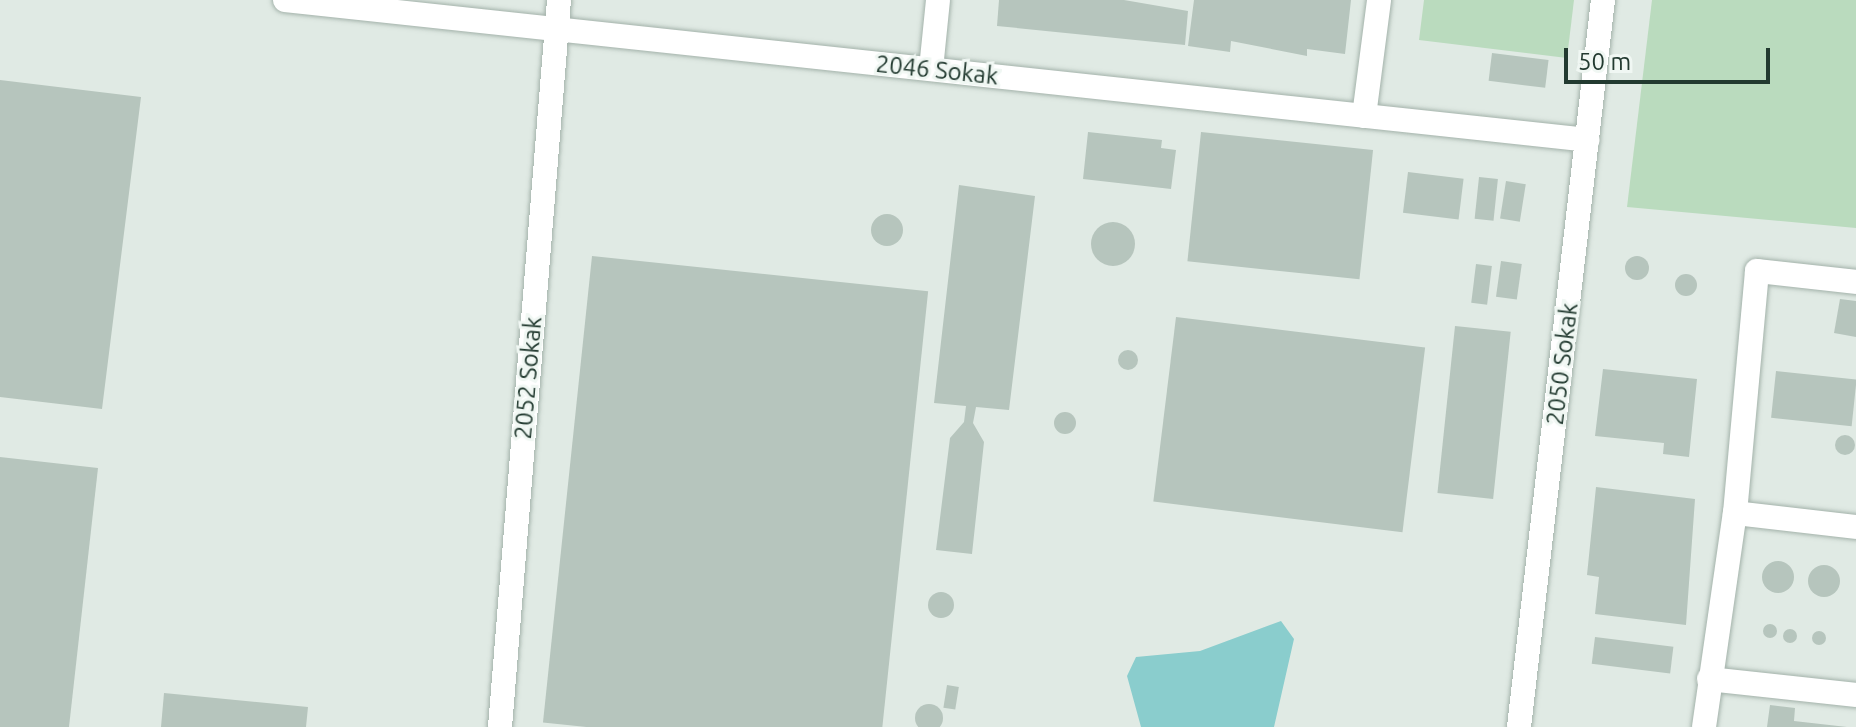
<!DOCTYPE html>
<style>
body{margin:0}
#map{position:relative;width:1856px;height:727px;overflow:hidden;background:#e0eae4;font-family:Ubuntu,sans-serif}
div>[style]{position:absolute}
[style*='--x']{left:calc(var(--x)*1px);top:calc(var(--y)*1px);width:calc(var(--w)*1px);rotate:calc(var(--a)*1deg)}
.green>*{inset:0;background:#badbbe}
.water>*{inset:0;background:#8acdcd}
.building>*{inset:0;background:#b6c5bd;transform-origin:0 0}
.round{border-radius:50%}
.roads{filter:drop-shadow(0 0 2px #a3b2aa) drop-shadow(0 0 2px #a3b2aa)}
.minor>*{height:24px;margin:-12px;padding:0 12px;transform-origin:12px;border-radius:12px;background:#fff}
span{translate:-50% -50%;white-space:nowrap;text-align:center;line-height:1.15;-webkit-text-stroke:6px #f0f7f3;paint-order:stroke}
.street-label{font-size:24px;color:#223a30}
.scale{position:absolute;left:1564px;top:48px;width:206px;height:36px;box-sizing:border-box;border:4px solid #223a30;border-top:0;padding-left:10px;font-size:24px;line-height:28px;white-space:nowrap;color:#223a30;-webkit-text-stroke:6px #f0f7f3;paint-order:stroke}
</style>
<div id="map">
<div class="green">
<div style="clip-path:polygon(1424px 0,1574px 0,1567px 58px,1419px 40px)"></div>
<div style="clip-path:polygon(1652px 0,1856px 0,1856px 228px,1627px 207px)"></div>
</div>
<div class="water">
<div style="clip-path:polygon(1281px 621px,1294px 639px,1274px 727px,1141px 727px,1127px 676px,1136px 657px,1200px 651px)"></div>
</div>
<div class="building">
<div style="clip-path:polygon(999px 0,1124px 0,1188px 11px,1185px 45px,997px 26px)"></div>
<div style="clip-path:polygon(1194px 0,1351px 0,1345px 54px,1307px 49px,1307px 56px,1231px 41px,1230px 52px,1188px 46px)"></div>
<div style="left:1492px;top:53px;width:57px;height:28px;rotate:7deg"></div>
<div style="clip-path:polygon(0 80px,141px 97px,102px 409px,0 397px)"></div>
<div style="clip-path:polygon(1088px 132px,1162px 140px,1161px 148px,1176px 150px,1171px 189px,1083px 179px)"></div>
<div style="left:1201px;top:132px;width:173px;height:130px;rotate:6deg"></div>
<div style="left:1408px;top:172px;width:56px;height:41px;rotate:7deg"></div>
<div style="left:1479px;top:177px;width:19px;height:42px;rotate:6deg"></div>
<div style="left:1506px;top:181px;width:20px;height:38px;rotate:9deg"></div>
<div style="clip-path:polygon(959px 185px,1035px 196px,1009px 410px,976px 407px,973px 423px,984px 442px,972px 554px,936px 550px,950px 438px,964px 422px,966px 406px,934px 403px)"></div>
<div class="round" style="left:871px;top:214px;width:32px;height:32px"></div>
<div class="round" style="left:1091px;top:222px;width:44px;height:44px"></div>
<div style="left:592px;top:256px;width:338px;height:469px;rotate:6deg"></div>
<div class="round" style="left:1625px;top:256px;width:24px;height:24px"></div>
<div style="left:1501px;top:261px;width:21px;height:36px;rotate:8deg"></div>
<div style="left:1476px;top:264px;width:16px;height:39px;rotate:7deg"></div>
<div class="round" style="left:1675px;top:274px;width:22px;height:22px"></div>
<div style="clip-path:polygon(1840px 299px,1856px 301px,1856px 337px,1834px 333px)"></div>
<div style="left:1176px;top:317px;width:251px;height:186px;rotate:7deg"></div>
<div style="left:1455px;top:326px;width:56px;height:168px;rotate:6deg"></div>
<div class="round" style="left:1118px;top:350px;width:20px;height:20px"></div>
<div style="clip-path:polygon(1603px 369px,1697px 379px,1689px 457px,1663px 454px,1664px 443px,1595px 436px)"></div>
<div style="left:1776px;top:371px;width:81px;height:47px;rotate:6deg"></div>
<div class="round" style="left:1054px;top:412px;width:22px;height:22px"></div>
<div class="round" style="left:1835px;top:435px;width:20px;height:20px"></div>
<div style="clip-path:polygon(0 457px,98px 468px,69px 727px,0 727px)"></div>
<div style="clip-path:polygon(1596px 487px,1695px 499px,1686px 625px,1595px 614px,1599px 577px,1587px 575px)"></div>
<div class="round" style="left:1762px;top:561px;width:32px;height:32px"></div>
<div class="round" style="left:1808px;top:565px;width:32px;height:32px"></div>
<div class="round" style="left:928px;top:592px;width:26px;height:26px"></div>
<div class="round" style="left:1763px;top:624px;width:14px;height:14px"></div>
<div class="round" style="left:1783px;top:629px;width:14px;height:14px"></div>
<div class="round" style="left:1812px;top:631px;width:14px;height:14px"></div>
<div style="left:1595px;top:637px;width:79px;height:27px;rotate:7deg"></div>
<div style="left:947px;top:685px;width:12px;height:23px;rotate:9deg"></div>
<div style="clip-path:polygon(164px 693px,308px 707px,306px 727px,161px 727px)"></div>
<div class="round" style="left:915px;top:704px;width:28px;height:28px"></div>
<div style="clip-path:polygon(1770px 705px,1795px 708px,1794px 721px,1847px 727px,1767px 727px)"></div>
</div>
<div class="roads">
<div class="minor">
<div style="--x:285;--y:0;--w:1310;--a:6.13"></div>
<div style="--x:931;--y:69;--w:69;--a:-84.2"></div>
<div style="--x:1364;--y:116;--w:117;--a:-82.6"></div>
<div style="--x:1735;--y:513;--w:243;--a:-84.8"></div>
<div style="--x:1757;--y:271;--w:100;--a:6.3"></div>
<div style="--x:1709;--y:679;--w:148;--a:6.2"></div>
<div style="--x:500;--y:727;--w:729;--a:-85.36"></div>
<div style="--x:1519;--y:727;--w:732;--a:-83.41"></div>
<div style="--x:1704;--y:727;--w:216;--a:-81.8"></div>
<div style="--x:1735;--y:513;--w:122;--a:6.6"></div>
</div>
</div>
<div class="street-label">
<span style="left:937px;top:70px;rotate:6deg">2046 Sokak</span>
<span style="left:1562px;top:364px;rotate:-83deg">2050 Sokak</span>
<span style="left:528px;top:378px;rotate:-85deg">2052 Sokak</span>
</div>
<div class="scale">50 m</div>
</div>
